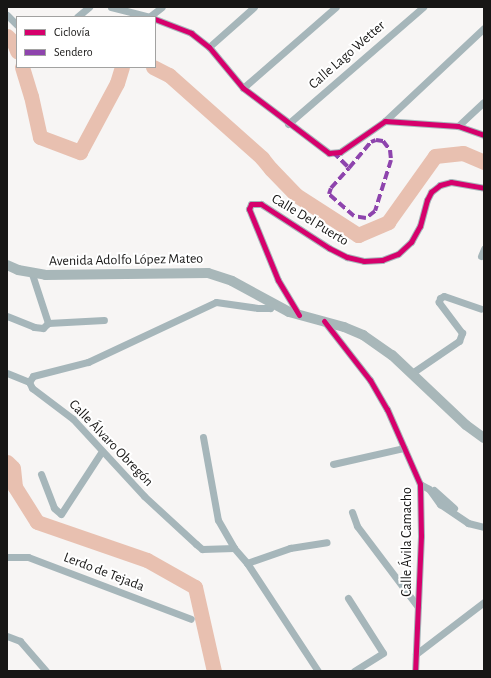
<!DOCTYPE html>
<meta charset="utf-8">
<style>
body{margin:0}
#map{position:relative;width:491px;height:678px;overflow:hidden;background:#f7f5f4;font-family:"Alegreya Sans",sans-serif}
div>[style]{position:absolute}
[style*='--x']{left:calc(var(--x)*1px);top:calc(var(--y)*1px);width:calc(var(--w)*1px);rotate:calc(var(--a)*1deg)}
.river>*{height:15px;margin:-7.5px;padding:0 7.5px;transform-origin:7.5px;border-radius:7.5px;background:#e8c0b0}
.street>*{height:7px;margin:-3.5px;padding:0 3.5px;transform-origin:3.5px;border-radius:3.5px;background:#a6b6ba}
.primary>*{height:10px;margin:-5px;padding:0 5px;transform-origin:5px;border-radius:5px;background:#a8b7b9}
.quiet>*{height:4px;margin-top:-2px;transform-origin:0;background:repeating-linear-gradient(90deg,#8e44ad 0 8px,transparent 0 12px)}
.cycleway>*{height:5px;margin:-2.5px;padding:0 2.5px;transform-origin:2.5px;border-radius:2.5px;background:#d6006c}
span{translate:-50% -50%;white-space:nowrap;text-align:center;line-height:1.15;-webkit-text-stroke:4px #fff;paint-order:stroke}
.street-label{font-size:14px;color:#171615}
.frame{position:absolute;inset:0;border:8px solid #171615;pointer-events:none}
.legend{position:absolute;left:16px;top:16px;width:140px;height:52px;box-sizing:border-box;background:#fff;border:1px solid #a2a2a1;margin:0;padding:5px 7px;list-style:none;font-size:12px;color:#171615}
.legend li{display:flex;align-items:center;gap:8px;height:20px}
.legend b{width:20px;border:1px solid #a2a2a1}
</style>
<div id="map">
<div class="river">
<div style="--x:7;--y:36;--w:10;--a:45"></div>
<div style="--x:14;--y:43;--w:9;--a:69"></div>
<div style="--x:22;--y:67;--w:30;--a:73"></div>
<div style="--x:31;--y:96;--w:42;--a:77.6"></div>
<div style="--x:40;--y:137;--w:43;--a:20.6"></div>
<div style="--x:80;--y:152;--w:78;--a:-61.8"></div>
<div style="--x:117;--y:83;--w:17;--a:-73"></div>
<div style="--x:153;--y:67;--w:18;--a:27"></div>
<div style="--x:169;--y:75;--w:125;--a:41.7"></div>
<div style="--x:262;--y:158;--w:14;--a:51"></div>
<div style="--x:271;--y:169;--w:36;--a:46"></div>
<div style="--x:296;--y:195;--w:74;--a:32.8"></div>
<div style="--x:358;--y:235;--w:33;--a:-23"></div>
<div style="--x:388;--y:222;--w:81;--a:-54.5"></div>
<div style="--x:435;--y:156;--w:28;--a:-6"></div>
<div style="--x:463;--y:153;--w:23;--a:23"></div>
<div style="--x:7;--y:462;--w:8;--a:45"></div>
<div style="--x:13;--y:468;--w:19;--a:84"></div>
<div style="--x:15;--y:487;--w:41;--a:57.8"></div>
<div style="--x:37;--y:522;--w:116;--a:19.1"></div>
<div style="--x:147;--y:560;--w:55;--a:29.4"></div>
<div style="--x:195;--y:587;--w:86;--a:77.3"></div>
</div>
<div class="street">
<div style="--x:111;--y:7;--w:40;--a:14.4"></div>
<div style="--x:7;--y:15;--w:14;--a:45"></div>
<div style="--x:77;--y:17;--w:16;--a:-40"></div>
<div style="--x:149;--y:17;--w:16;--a:-38"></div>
<div style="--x:155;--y:19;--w:39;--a:21"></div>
<div style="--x:191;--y:33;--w:23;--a:38"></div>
<div style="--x:209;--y:47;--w:53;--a:50.3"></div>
<div style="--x:243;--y:88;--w:108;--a:37.1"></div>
<div style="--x:329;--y:153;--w:11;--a:-5"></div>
<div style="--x:340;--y:152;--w:55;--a:-34.6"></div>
<div style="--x:385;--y:121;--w:73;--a:3.9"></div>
<div style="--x:458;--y:126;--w:28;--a:19"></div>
<div style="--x:209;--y:47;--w:60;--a:-41.6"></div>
<div style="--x:243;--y:88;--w:123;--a:-41.1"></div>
<div style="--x:385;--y:121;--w:136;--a:-43.2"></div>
<div style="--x:288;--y:124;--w:179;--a:-40.9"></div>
<div style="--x:458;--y:126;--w:35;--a:-43"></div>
<div style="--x:481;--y:256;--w:8;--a:-67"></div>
<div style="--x:32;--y:274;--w:52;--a:71.9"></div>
<div style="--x:299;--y:315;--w:41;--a:-121"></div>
<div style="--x:278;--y:280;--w:77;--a:-112.2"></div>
<div style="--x:249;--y:209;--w:5;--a:-68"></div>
<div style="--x:251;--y:204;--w:10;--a:0"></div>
<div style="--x:261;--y:204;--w:81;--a:32.9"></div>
<div style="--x:329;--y:248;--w:20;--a:27"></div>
<div style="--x:347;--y:257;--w:17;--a:13"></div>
<div style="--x:364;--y:261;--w:18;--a:-3"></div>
<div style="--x:382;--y:260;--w:17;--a:-21"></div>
<div style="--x:398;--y:254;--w:18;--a:-43"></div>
<div style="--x:411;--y:242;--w:18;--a:-61"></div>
<div style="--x:420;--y:226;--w:27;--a:-75"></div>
<div style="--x:427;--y:200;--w:9;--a:-63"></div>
<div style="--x:431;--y:192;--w:11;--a:-38"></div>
<div style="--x:440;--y:185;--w:11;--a:-15"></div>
<div style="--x:451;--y:182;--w:34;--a:10"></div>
<div style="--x:7;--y:316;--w:29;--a:22"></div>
<div style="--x:34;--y:327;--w:9;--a:6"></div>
<div style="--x:43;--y:328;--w:7;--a:-45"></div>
<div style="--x:48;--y:323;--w:56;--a:-3.1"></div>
<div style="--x:324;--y:321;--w:75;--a:52.1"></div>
<div style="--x:370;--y:380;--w:34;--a:60"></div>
<div style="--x:387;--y:409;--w:82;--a:66.3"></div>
<div style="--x:420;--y:484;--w:52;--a:88.9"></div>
<div style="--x:421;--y:536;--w:135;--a:92.5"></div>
<div style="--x:7;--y:373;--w:24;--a:22"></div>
<div style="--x:412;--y:373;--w:57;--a:-34.2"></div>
<div style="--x:459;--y:341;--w:9;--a:-69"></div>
<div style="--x:462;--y:333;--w:39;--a:-127"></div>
<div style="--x:439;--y:302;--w:4;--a:-76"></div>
<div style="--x:440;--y:298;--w:4;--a:-27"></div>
<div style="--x:444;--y:296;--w:39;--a:19"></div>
<div style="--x:29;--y:382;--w:7;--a:63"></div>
<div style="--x:32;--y:388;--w:51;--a:37.1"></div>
<div style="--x:73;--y:419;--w:105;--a:47.3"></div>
<div style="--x:144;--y:496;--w:71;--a:42.7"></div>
<div style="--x:196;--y:544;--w:8;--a:40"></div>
<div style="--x:202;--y:549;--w:32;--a:-2"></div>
<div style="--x:29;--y:382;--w:7;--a:-56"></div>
<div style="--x:33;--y:376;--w:57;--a:-14.3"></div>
<div style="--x:88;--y:362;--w:141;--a:-25.1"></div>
<div style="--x:216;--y:302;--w:42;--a:8.1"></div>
<div style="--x:258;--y:308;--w:12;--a:0"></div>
<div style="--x:270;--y:308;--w:6;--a:-51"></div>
<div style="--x:203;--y:437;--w:84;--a:79.8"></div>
<div style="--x:218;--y:520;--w:32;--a:60"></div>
<div style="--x:234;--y:548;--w:20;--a:49"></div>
<div style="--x:247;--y:563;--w:129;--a:56.7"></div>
<div style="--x:333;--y:464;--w:73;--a:-12.7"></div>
<div style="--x:41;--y:474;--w:36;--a:69"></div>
<div style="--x:54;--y:508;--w:9;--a:41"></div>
<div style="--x:61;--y:514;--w:75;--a:-56.9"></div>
<div style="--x:420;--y:484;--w:10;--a:29"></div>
<div style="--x:429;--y:489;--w:19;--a:54"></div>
<div style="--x:440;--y:504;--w:34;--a:34"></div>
<div style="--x:468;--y:523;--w:16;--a:14"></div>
<div style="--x:434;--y:490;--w:27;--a:42"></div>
<div style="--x:352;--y:512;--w:15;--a:70"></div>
<div style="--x:357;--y:526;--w:101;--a:53"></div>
<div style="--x:7;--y:557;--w:21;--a:0"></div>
<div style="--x:28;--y:557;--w:174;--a:20.8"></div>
<div style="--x:247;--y:563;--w:46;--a:-19.2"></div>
<div style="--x:290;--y:548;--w:37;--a:-9"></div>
<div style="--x:348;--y:598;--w:65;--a:57.5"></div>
<div style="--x:383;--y:653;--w:34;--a:148"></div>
<div style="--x:7;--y:636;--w:14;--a:21"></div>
<div style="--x:20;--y:641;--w:40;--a:49"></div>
<div style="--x:416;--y:654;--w:86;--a:-37.4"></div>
</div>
<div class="primary">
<div style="--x:7;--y:265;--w:12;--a:24"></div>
<div style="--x:18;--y:270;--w:27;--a:10"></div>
<div style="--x:45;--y:275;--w:163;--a:-0.7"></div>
<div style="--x:208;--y:273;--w:25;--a:18"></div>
<div style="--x:232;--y:281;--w:65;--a:28.5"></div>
<div style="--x:289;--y:312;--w:57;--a:15.3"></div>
<div style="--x:344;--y:327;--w:21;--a:23"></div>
<div style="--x:363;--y:335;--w:35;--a:35"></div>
<div style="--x:392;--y:355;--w:102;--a:43.4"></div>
<div style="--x:466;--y:425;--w:22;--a:36"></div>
</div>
<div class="quiet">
<div style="--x:333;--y:152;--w:23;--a:45"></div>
<div style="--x:349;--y:168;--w:34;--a:-50"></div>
<div style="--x:371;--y:142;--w:5;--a:-22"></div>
<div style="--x:376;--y:140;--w:7;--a:8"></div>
<div style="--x:383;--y:141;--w:11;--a:52"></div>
<div style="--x:390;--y:150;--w:10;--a:84"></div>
<div style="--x:391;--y:160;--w:53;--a:107.4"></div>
<div style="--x:375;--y:211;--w:11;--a:142"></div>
<div style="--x:366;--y:218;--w:12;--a:-171"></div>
<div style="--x:354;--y:216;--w:33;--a:-139"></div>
<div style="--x:329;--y:194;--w:6;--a:-72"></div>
<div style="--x:331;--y:188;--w:27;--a:-48"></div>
</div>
<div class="cycleway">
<div style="--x:155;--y:19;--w:39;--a:21"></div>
<div style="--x:191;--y:33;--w:23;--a:38"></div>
<div style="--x:209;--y:47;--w:53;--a:50.3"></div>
<div style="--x:243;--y:88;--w:108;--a:37.1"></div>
<div style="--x:329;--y:153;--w:11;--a:-5"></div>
<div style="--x:340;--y:152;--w:55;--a:-34.6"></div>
<div style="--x:385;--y:121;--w:73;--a:3.9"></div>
<div style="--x:458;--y:126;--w:28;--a:19"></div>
<div style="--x:299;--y:315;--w:41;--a:-121"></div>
<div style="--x:278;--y:280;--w:77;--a:-112.2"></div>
<div style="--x:249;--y:209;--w:5;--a:-68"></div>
<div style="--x:251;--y:204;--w:10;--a:0"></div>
<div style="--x:261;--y:204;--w:81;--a:32.9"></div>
<div style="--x:329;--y:248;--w:20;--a:27"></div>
<div style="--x:347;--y:257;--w:17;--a:13"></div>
<div style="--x:364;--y:261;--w:18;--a:-3"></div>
<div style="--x:382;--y:260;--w:17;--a:-21"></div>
<div style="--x:398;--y:254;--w:18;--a:-43"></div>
<div style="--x:411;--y:242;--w:18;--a:-61"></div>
<div style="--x:420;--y:226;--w:27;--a:-75"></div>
<div style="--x:427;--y:200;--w:9;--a:-63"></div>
<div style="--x:431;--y:192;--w:11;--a:-38"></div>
<div style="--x:440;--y:185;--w:11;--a:-15"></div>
<div style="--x:451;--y:182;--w:34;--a:10"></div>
<div style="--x:324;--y:321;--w:75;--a:52.1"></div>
<div style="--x:370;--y:380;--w:34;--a:60"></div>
<div style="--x:387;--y:409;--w:82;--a:66.3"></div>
<div style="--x:420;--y:484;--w:52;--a:88.9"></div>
<div style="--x:421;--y:536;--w:135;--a:92.5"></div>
</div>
<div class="street-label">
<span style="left:347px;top:55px;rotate:-41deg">Calle Lago Wetter</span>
<span style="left:310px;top:220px;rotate:31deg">Calle Del Puerto</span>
<span style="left:126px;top:260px;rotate:-1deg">Avenida Adolfo López Mateo</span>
<span style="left:111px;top:443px;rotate:46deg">Calle Álvaro Obregón</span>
<span style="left:407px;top:542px;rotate:-90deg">Calle Ávila Camacho</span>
<span style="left:104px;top:572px;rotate:21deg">Lerdo de Tejada</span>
</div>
<div class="frame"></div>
<ul class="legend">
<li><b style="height:5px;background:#d6006c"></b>Ciclovía</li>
<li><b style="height:5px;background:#8e44ad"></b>Sendero</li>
</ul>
</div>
